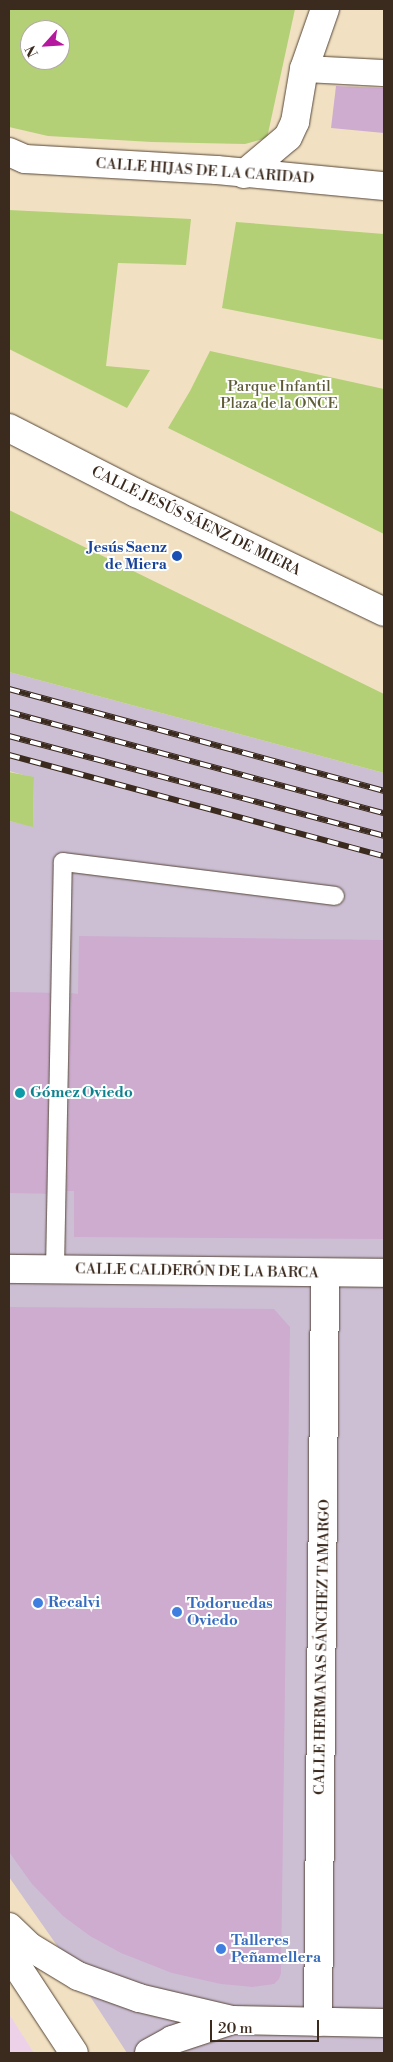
<!DOCTYPE html>
<meta charset="utf-8">
<style>
body{margin:0}
#map{position:relative;width:393px;height:2062px;overflow:hidden;background:#f1e1c2;font-family:"Libre Bodoni",serif}
div>[style]{position:absolute}
[style*='--x']{left:calc(var(--x)*1px);top:calc(var(--y)*1px);width:calc(var(--w)*1px);rotate:calc(var(--a)*1deg)}
.built>*{inset:0;background:#edd1e9}
.industrial>*{inset:0;background:#ccbfd4}
.green>*{inset:0;background:#b3d076}
.building>*{inset:0;background:#ceacd0;transform-origin:0 0}
.roads{filter:drop-shadow(0 0 1px #564537) drop-shadow(0 0 1px #564537)}
.service>*{height:18px;margin:-9px;padding:0 9px;transform-origin:9px;border-radius:9px;background:#fff}
.pedestrian>*{height:26px;margin:-13px;padding:0 13px;transform-origin:13px;border-radius:13px;background:#fff}
.minor>*{height:28px;margin:-14px;padding:0 14px;transform-origin:14px;border-radius:14px;background:#fff}
.secondary>*{height:28px;margin:-14px;padding:0 14px;transform-origin:14px;border-radius:14px;background:#fff}
.rail>*{height:5.5px;margin-top:-2.75px;transform-origin:0;background:repeating-linear-gradient(90deg,#fff 0 11px,#3b2a1e 0 22px);box-sizing:border-box;border-block:1px solid #3b2a1e}
.dots>*{width:14px;height:14px;translate:-50% -50%;box-sizing:border-box;border:2px solid #fff;border-radius:50%}
span{translate:-50% -50%;white-space:nowrap;text-align:center;line-height:1.15;-webkit-text-stroke:4px #fff;paint-order:stroke}
.street-label{font-size:15px;color:#3b2a1e}
.park-label{font-size:15px;color:#5f5c38}
.transit-label{font-size:15px;color:#164399;font-weight:700}
.right{translate:-100% -50%;text-align:right}
.culture-label{font-size:15px;color:#0d838f;font-weight:700}
.left{translate:0 -50%;text-align:left}
.shop-label{font-size:15px;color:#366cbe;font-weight:700}
.frame{position:absolute;inset:0;border:10px solid #3b2a1e;pointer-events:none}
.north{position:absolute;left:20px;top:20px;width:50px;height:50px;box-sizing:border-box;background:#fff;border:1px solid #b1aaa5;border-radius:50%;rotate:244deg;font-size:14px;font-weight:700;line-height:20px;text-align:center;color:#3b2a1e}
.north::after{content:'';display:block;margin:auto;width:18px;height:22px;background:#b5179e;clip-path:polygon(50% 0,100% 100%,50% 72%,0 100%)}
.scale{position:absolute;left:210px;top:2020px;width:109px;height:22px;box-sizing:border-box;border:2px solid #3b2a1e;border-top:0;padding-left:6px;font-size:15px;line-height:18px;white-space:nowrap;color:#3b2a1e;-webkit-text-stroke:4px #fff;paint-order:stroke}
</style>
<div id="map">
<div class="built">
<div style="clip-path:polygon(9px 2014px,34px 2053px,9px 2053px)"></div>
</div>
<div class="industrial">
<div style="clip-path:polygon(9px 672px,384px 773px,384px 2053px,127px 2053px,58px 1947px,9px 1877px,9px 821px,33px 826px,34px 778px,9px 771px)"></div>
</div>
<div class="green">
<div style="clip-path:polygon(evenodd,9px 9px,295px 9px,267px 138px,245px 144px,152px 142px,48px 136px,9px 127px,9px 9px,30px 30px,60px 30px,60px 60px,30px 60px,30px 30px)"></div>
<div style="clip-path:polygon(9px 210px,191px 219px,186px 265px,118px 263px,106px 366px,150px 370px,127px 408px,9px 349px)"></div>
<div style="clip-path:polygon(236px 222px,384px 234px,384px 340px,222px 308px)"></div>
<div style="clip-path:polygon(210px 351px,384px 389px,384px 534px,168px 428px,190px 391px)"></div>
<div style="clip-path:polygon(9px 510px,384px 694px,384px 773px,9px 672px)"></div>
<div style="clip-path:polygon(9px 772px,34px 777px,33px 827px,9px 821px)"></div>
</div>
<div class="building">
<div style="clip-path:polygon(336px 86px,384px 88px,384px 133px,331px 128px)"></div>
<div style="clip-path:polygon(79px 936px,384px 940px,384px 1239px,74px 1237px,74px 1191px,67px 1191px,71px 993px,78px 994px)"></div>
<div style="left:9px;top:992px;width:41px;height:201px;rotate:1deg"></div>
<div style="clip-path:polygon(9px 1307px,274px 1309px,290px 1327px,281px 1973px,279px 1979px,274px 1984px,253px 1987px,221px 1984px,172px 1973px,121px 1953px,90px 1936px,63px 1916px,32px 1884px,9px 1852px)"></div>
</div>
<div class="roads">
<div class="service">
<div style="--x:55;--y:1269;--w:407;--a:-88.9"></div>
<div style="--x:63;--y:862;--w:274;--a:7.1"></div>
</div>
<div class="pedestrian">
<div style="--x:304;--y:69;--w:80;--a:2.9"></div>
</div>
<div class="minor">
<div style="--x:9;--y:152;--w:17;--a:24"></div>
<div style="--x:25;--y:159;--w:192;--a:3.3"></div>
<div style="--x:217;--y:170;--w:168;--a:5.5"></div>
<div style="--x:244;--y:174;--w:57;--a:-40.1"></div>
<div style="--x:288;--y:137;--w:17;--a:-65"></div>
<div style="--x:295;--y:122;--w:54;--a:-80.4"></div>
<div style="--x:304;--y:69;--w:64;--a:-70.7"></div>
<div style="--x:9;--y:1269;--w:375;--a:0.6"></div>
<div style="--x:9;--y:1927;--w:29;--a:44"></div>
<div style="--x:30;--y:1947;--w:56;--a:31.1"></div>
<div style="--x:78;--y:1976;--w:65;--a:19.8"></div>
<div style="--x:139;--y:1998;--w:96;--a:13.3"></div>
<div style="--x:232;--y:2020;--w:152;--a:1.1"></div>
<div style="--x:9;--y:1954;--w:118;--a:56.7"></div>
<div style="--x:318;--y:2022;--w:749;--a:-89.46"></div>
<div style="--x:149;--y:2053;--w:26;--a:-29"></div>
<div style="--x:172;--y:2040;--w:63;--a:-18.4"></div>
</div>
<div class="secondary">
<div style="--x:9;--y:428;--w:143;--a:27.1"></div>
<div style="--x:136;--y:493;--w:275;--a:25.6"></div>
</div>
</div>
<div class="rail">
<div style="--x:9;--y:689;--w:389;--a:15.2"></div>
<div style="--x:9;--y:712;--w:388;--a:15.1"></div>
<div style="--x:9;--y:736;--w:388;--a:14.9"></div>
<div style="--x:9;--y:755;--w:388;--a:15.1"></div>
</div>
<div class="dots">
<div style="left:177px;top:556px;background:#1a4fb4"></div>
<div style="left:20px;top:1093px;background:#0f9aa8"></div>
<div style="left:38px;top:1603px;background:#3f7fe0"></div>
<div style="left:177px;top:1612px;background:#3f7fe0"></div>
<div style="left:221px;top:1949px;background:#3f7fe0"></div>
</div>
<div class="street-label">
<span style="left:205px;top:171px;rotate:4deg">CALLE HIJAS DE LA CARIDAD</span>
<span style="left:196px;top:521px;rotate:26deg">CALLE JESÚS SÁENZ DE MIERA</span>
<span style="left:197px;top:1271px;rotate:1deg">CALLE CALDERÓN DE LA BARCA</span>
<span style="left:322px;top:1647px;rotate:-89deg">CALLE HERMANAS SÁNCHEZ TAMARGO</span>
</div>
<div class="park-label">
<span style="left:279px;top:395px">Parque Infantil<br>Plaza de la ONCE</span>
</div>
<div class="transit-label">
<span class="right" style="left:167px;top:556px">Jesús Saenz<br>de Miera</span>
</div>
<div class="culture-label">
<span class="left" style="left:30px;top:1093px">Gómez Oviedo</span>
</div>
<div class="shop-label">
<span class="left" style="left:48px;top:1603px">Recalvi</span>
<span class="left" style="left:187px;top:1612px">Todoruedas<br>Oviedo</span>
<span class="left" style="left:231px;top:1949px">Talleres<br>Peñamellera</span>
</div>
<div class="frame"></div>
<div class="north">N</div>
<div class="scale">20 m</div>
</div>
